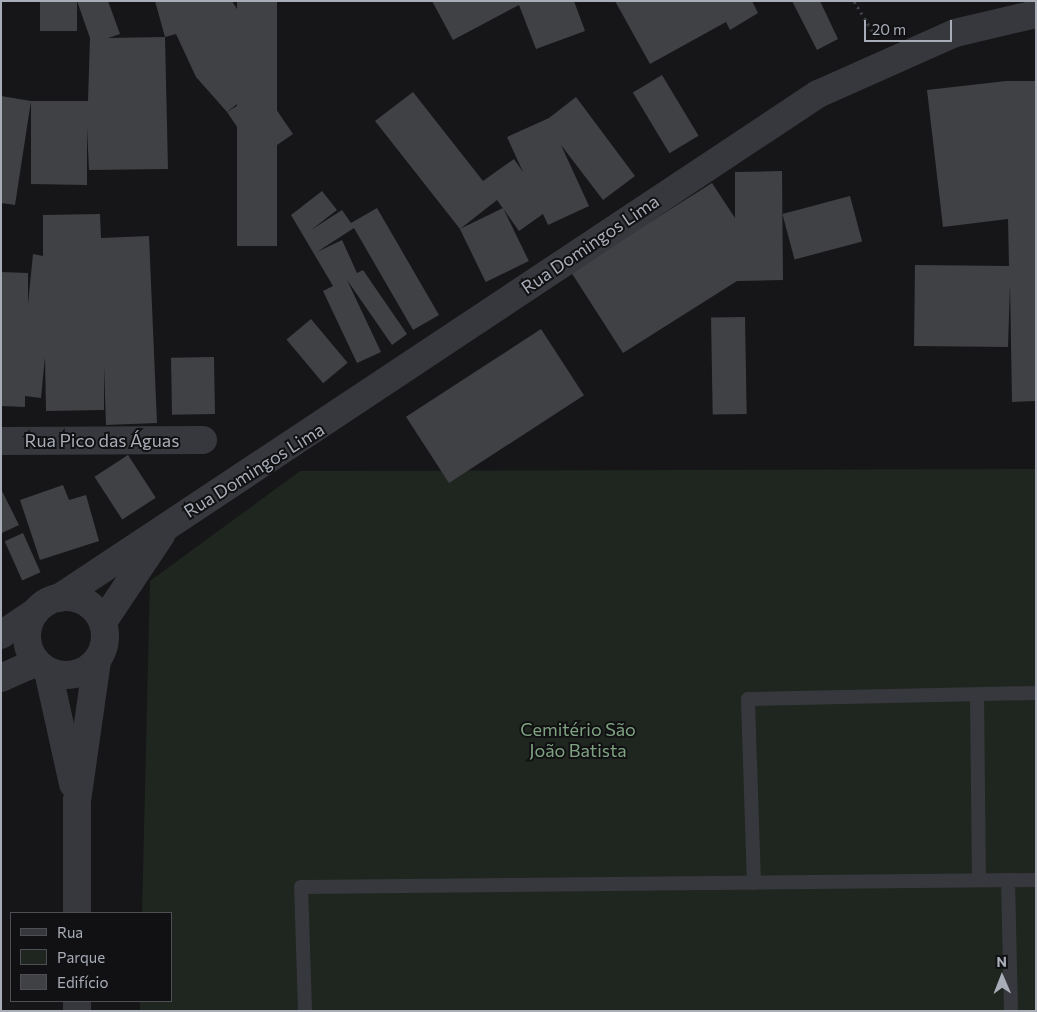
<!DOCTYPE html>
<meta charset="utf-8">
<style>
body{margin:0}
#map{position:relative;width:1037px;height:1012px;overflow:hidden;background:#161618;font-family:Commissioner,sans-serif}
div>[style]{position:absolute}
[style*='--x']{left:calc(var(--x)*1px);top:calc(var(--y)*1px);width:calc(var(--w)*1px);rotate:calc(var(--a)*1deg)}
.green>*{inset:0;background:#1e261f}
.building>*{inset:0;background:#404145;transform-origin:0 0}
.path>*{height:3px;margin-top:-1.5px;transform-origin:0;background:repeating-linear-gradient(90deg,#3d3f44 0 2.5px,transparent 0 6.5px)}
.lane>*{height:14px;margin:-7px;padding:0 7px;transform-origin:7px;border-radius:7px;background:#37383d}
.street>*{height:28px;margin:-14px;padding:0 14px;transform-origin:14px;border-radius:14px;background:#37383d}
.street>.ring{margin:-14px;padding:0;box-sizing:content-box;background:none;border:28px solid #37383d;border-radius:50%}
span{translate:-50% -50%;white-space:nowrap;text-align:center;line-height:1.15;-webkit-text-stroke:4px #111113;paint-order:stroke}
.street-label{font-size:18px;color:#a8adb8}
.park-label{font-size:18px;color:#7fa381}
.frame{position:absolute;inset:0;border:2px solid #a8adb8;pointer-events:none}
.legend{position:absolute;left:10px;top:912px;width:162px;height:90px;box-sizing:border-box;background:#111113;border:1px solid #4d4f55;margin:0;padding:6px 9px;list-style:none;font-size:15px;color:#a8adb8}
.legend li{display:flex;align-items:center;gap:10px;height:25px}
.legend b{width:25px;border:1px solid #4d4f55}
.north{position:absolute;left:977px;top:952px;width:50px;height:50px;-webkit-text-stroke:4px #111113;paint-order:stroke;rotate:359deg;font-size:14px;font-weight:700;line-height:20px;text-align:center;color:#a8adb8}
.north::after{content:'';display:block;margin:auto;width:18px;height:22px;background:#a8adb8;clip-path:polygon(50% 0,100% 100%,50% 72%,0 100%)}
.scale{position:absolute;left:864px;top:20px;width:88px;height:22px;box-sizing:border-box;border:2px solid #a8adb8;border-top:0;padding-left:6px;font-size:15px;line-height:18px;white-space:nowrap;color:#a8adb8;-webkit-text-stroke:4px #111113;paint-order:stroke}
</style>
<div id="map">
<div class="green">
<div style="clip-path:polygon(1036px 469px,1036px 1011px,140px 1011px,140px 1001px,171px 1001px,171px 913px,142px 913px,150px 581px,300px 471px)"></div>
</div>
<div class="building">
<div style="left:40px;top:1px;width:37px;height:30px"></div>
<div style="clip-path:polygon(77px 1px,108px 1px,120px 34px,108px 38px,165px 37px,155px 1px,232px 1px,261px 48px,243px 64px,260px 86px,227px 112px,263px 90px,293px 134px,258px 158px,227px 112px,196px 77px,176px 34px,165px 37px,168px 169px,89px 170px,87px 128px,87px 185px,31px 184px,31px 101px,88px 101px,90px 38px)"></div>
<div style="left:237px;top:1px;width:40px;height:245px"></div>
<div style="clip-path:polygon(432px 1px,574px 1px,585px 31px,536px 49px,519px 5px,453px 40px)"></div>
<div style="clip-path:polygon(615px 1px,752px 1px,758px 13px,730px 30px,726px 22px,650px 64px)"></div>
<div style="clip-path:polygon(792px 1px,820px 1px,838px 39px,817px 50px)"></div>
<div style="left:662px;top:75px;width:71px;height:34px;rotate:59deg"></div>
<div style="clip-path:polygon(1006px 81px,1036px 81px,1036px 401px,1012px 402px,1010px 285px,1008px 347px,914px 346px,915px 265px,1009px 266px,1008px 219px,943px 227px,927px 90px)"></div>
<div style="clip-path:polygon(413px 92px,483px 181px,514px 159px,523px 172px,507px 137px,549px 118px,576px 97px,635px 176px,603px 200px,561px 145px,589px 206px,548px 225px,543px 214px,519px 231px,497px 200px,460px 229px,375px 121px)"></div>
<div style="clip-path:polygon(1px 96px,31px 101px,15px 205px,1px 203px)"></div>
<div style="clip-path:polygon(782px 171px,783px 280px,737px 281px,623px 353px,571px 272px,712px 183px,735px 218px,735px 172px)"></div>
<div style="clip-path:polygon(322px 191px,337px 210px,311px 230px,342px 210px,351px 223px,377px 208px,439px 315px,413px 330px,354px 228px,317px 252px,342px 240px,357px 273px,363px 270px,407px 334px,392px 345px,347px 280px,381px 352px,357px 363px,323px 291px,333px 286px,291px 215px)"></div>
<div style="left:850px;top:196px;width:47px;height:70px;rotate:75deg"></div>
<div style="left:503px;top:208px;width:59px;height:48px;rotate:64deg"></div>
<div style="clip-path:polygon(100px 214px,101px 238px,149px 236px,157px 423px,106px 425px,104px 366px,104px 410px,46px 411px,45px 357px,41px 398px,25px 396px,25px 407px,1px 406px,1px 272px,28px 273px,28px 304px,33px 254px,43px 256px,43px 215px)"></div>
<div style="left:745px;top:317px;width:97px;height:34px;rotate:89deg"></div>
<div style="left:311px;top:319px;width:57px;height:32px;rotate:50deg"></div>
<div style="left:541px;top:329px;width:79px;height:161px;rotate:57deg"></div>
<div style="left:214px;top:357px;width:57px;height:43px;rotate:89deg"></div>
<div style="left:128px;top:455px;width:51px;height:40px;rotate:57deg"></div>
<div style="clip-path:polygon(63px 485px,69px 500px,86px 495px,99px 541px,40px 560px,20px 500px)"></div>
<div style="clip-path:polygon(1px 489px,19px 525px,2px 533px,1px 531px)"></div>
<div style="left:23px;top:533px;width:43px;height:20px;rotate:66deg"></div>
</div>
<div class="path">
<div style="--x:854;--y:1;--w:42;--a:58.6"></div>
</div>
<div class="lane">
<div style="--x:977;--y:695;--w:185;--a:89.4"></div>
<div style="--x:1008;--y:880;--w:131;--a:88.7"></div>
<div style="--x:754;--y:883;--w:184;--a:-91.9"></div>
<div style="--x:748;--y:699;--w:288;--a:-1.2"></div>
<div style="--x:305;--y:1011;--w:124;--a:-91.8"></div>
<div style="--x:301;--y:887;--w:735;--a:-0.55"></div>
</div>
<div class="street">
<div style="--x:1;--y:441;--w:202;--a:-0.3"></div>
<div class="ring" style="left:27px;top:597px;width:50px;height:50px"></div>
<div style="--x:59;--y:598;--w:911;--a:-33.59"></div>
<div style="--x:818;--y:94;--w:150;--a:-24"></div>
<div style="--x:955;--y:33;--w:83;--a:-13.2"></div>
<div style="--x:103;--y:622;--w:105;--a:-56.3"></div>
<div style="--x:1;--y:635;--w:41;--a:-34.1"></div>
<div style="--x:48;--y:671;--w:116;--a:77.5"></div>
<div style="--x:1;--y:678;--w:39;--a:-24"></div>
<div style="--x:77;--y:913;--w:112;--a:-90"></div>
<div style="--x:77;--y:801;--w:141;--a:-81.9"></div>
<div style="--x:77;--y:1001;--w:10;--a:90"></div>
</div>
<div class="street-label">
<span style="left:590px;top:244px;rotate:-34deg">Rua Domingos Lima</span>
<span style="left:102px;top:440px">Rua Pico das Águas</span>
<span style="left:254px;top:470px;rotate:-32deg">Rua Domingos Lima</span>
</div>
<div class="park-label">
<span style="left:578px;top:740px">Cemitério São<br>João Batista</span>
</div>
<div class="frame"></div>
<ul class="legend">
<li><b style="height:6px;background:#37383d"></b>Rua</li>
<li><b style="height:14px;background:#1e261f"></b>Parque</li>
<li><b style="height:14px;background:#404145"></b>Edifício</li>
</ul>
<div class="north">N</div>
<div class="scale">20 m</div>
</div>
